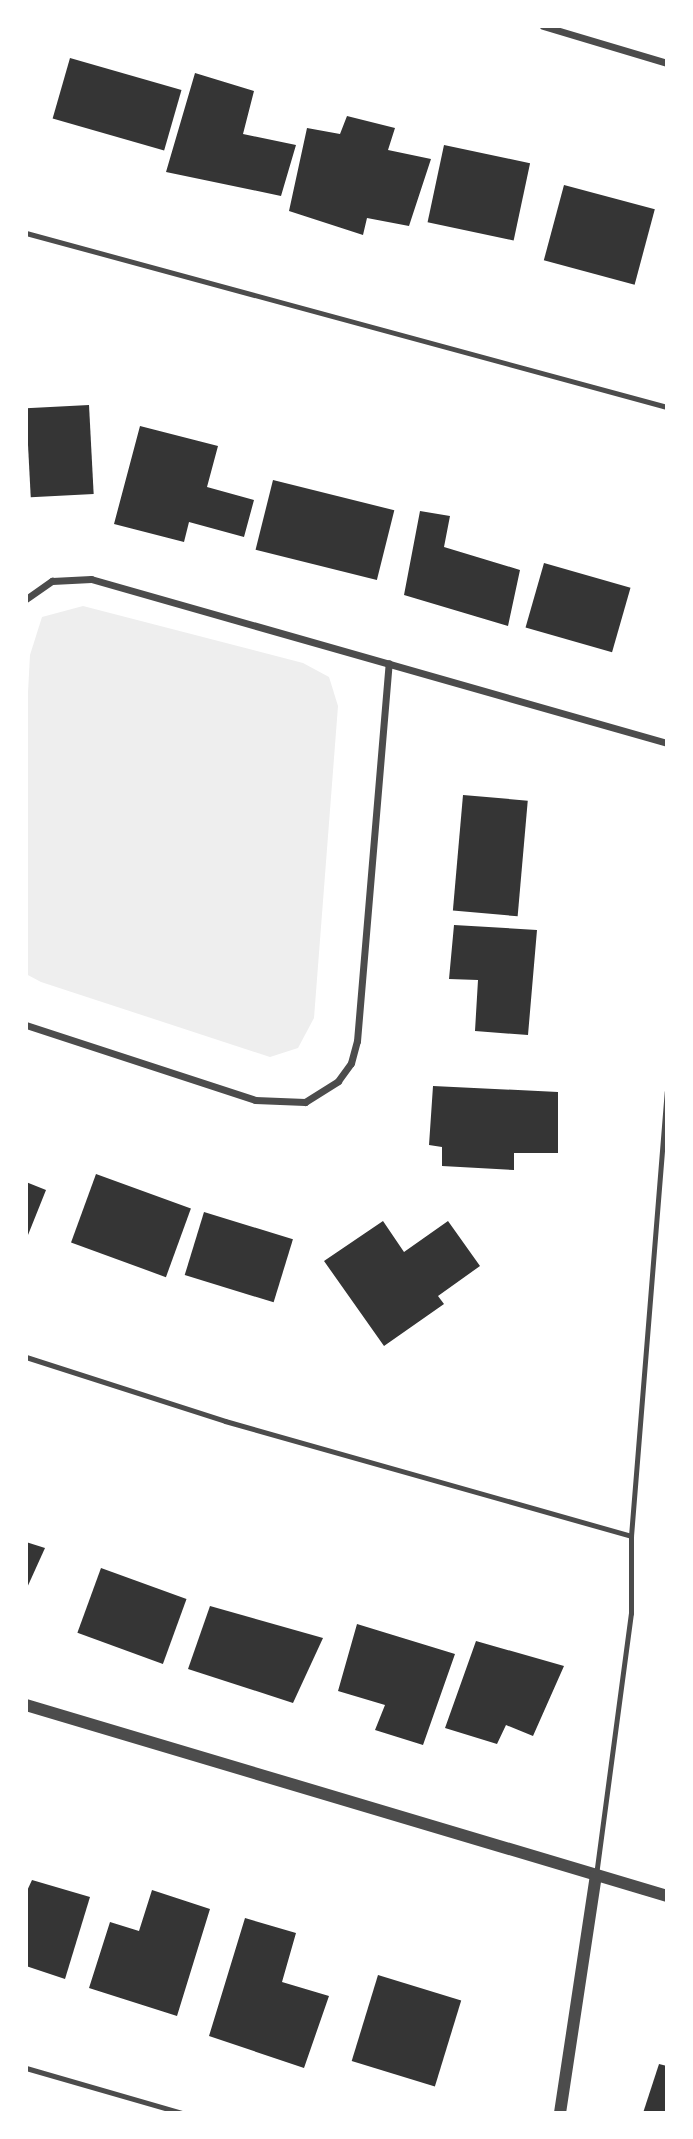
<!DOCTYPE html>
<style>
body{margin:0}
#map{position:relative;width:693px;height:2139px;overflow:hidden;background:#fff;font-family:"Fira Sans",sans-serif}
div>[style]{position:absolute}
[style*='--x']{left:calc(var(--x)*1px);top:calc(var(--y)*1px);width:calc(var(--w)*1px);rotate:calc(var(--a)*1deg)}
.green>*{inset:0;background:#eee}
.building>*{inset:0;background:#353535;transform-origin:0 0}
.service>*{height:5px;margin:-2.5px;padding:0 2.5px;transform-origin:2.5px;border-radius:2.5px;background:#4c4c4c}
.minor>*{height:7px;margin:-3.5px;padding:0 3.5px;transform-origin:3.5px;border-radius:3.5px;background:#4c4c4c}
.tertiary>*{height:12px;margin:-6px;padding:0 6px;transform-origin:6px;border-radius:6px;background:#4c4c4c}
span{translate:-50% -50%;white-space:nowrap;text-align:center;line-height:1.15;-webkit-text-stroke:7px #fff;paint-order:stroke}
.frame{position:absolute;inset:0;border:28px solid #fff;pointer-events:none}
</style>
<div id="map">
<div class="green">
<div style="clip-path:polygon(83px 606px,303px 663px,329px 677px,338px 706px,314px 1018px,298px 1048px,270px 1057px,41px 982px,26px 974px,26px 730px,30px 655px,42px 617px)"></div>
</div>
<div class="building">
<div style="left:70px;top:58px;width:116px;height:63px;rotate:16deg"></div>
<div style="clip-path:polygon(195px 73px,254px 91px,243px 134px,296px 145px,281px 196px,166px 172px)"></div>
<div style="clip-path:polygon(347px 116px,395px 128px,388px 150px,431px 159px,409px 226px,367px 218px,363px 235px,289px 211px,307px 128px,340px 134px)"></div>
<div style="left:444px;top:145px;width:88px;height:79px;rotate:12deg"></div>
<div style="left:564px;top:185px;width:94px;height:78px;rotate:15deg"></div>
<div style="left:89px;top:405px;width:89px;height:63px;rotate:87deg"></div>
<div style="clip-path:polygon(140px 426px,218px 446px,207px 487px,254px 500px,244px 537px,189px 522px,184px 542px,114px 524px)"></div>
<div style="left:273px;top:480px;width:125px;height:72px;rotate:14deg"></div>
<div style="clip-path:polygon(420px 511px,450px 516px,444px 547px,520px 570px,508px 626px,404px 595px)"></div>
<div style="left:544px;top:563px;width:90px;height:67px;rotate:16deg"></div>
<div style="left:463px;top:795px;width:65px;height:116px;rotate:5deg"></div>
<div style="clip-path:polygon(454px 925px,537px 930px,528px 1035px,475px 1031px,478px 980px,449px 979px)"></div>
<div style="clip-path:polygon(433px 1086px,558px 1092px,558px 1153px,514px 1153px,514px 1170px,442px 1166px,442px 1147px,429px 1145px)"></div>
<div style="left:96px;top:1174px;width:101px;height:73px;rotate:20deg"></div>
<div style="clip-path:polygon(26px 1182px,46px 1190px,26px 1240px)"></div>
<div style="left:204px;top:1212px;width:93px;height:66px;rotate:17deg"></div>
<div style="clip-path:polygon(383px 1221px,404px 1252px,448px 1221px,480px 1266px,438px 1296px,444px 1304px,384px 1346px,324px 1261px)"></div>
<div style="clip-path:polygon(26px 1542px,45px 1548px,26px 1590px)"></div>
<div style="left:101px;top:1568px;width:91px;height:69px;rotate:20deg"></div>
<div style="clip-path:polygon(210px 1606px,323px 1638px,293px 1703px,188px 1669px)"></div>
<div style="clip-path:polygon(357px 1624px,455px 1654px,423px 1745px,375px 1730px,385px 1705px,338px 1691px)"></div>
<div style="clip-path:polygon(476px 1641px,564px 1666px,533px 1736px,506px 1725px,497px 1744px,445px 1728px)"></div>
<div style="clip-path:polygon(32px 1880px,90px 1897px,65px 1979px,26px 1966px,26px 1893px)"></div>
<div style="clip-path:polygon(152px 1890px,210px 1909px,177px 2016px,89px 1988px,110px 1922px,139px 1931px)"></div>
<div style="clip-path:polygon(245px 1918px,296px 1933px,282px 1982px,329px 1996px,304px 2068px,209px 2036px)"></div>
<div style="left:378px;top:1975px;width:87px;height:90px;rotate:17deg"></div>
<div style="clip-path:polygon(659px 2064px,667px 2066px,667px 2113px,643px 2113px)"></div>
</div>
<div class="service">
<div style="--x:26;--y:233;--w:664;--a:15.19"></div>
<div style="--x:26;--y:1357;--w:209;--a:17.8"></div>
<div style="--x:225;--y:1421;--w:422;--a:15.8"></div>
<div style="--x:596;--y:1875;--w:264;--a:-82.4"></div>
<div style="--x:631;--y:1613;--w:77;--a:-90"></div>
<div style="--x:631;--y:1536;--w:446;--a:-85.4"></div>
<div style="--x:26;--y:2068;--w:162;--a:16.1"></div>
</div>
<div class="minor">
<div style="--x:543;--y:26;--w:129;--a:16.6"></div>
<div style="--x:26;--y:599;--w:32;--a:-35"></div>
<div style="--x:52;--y:581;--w:39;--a:-3"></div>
<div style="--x:91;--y:579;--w:599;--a:15.89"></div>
<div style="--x:26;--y:1025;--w:241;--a:18.1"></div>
<div style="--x:255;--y:1100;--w:50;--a:2.3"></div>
<div style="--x:305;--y:1102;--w:39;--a:-32"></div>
<div style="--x:338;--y:1081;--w:22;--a:-54"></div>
<div style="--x:351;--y:1063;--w:23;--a:-75"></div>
<div style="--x:357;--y:1041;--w:379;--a:-85.2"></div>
</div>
<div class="tertiary">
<div style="--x:26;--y:1705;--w:669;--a:16.59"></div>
<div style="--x:560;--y:2113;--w:241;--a:-81.4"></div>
</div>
<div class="frame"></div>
</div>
